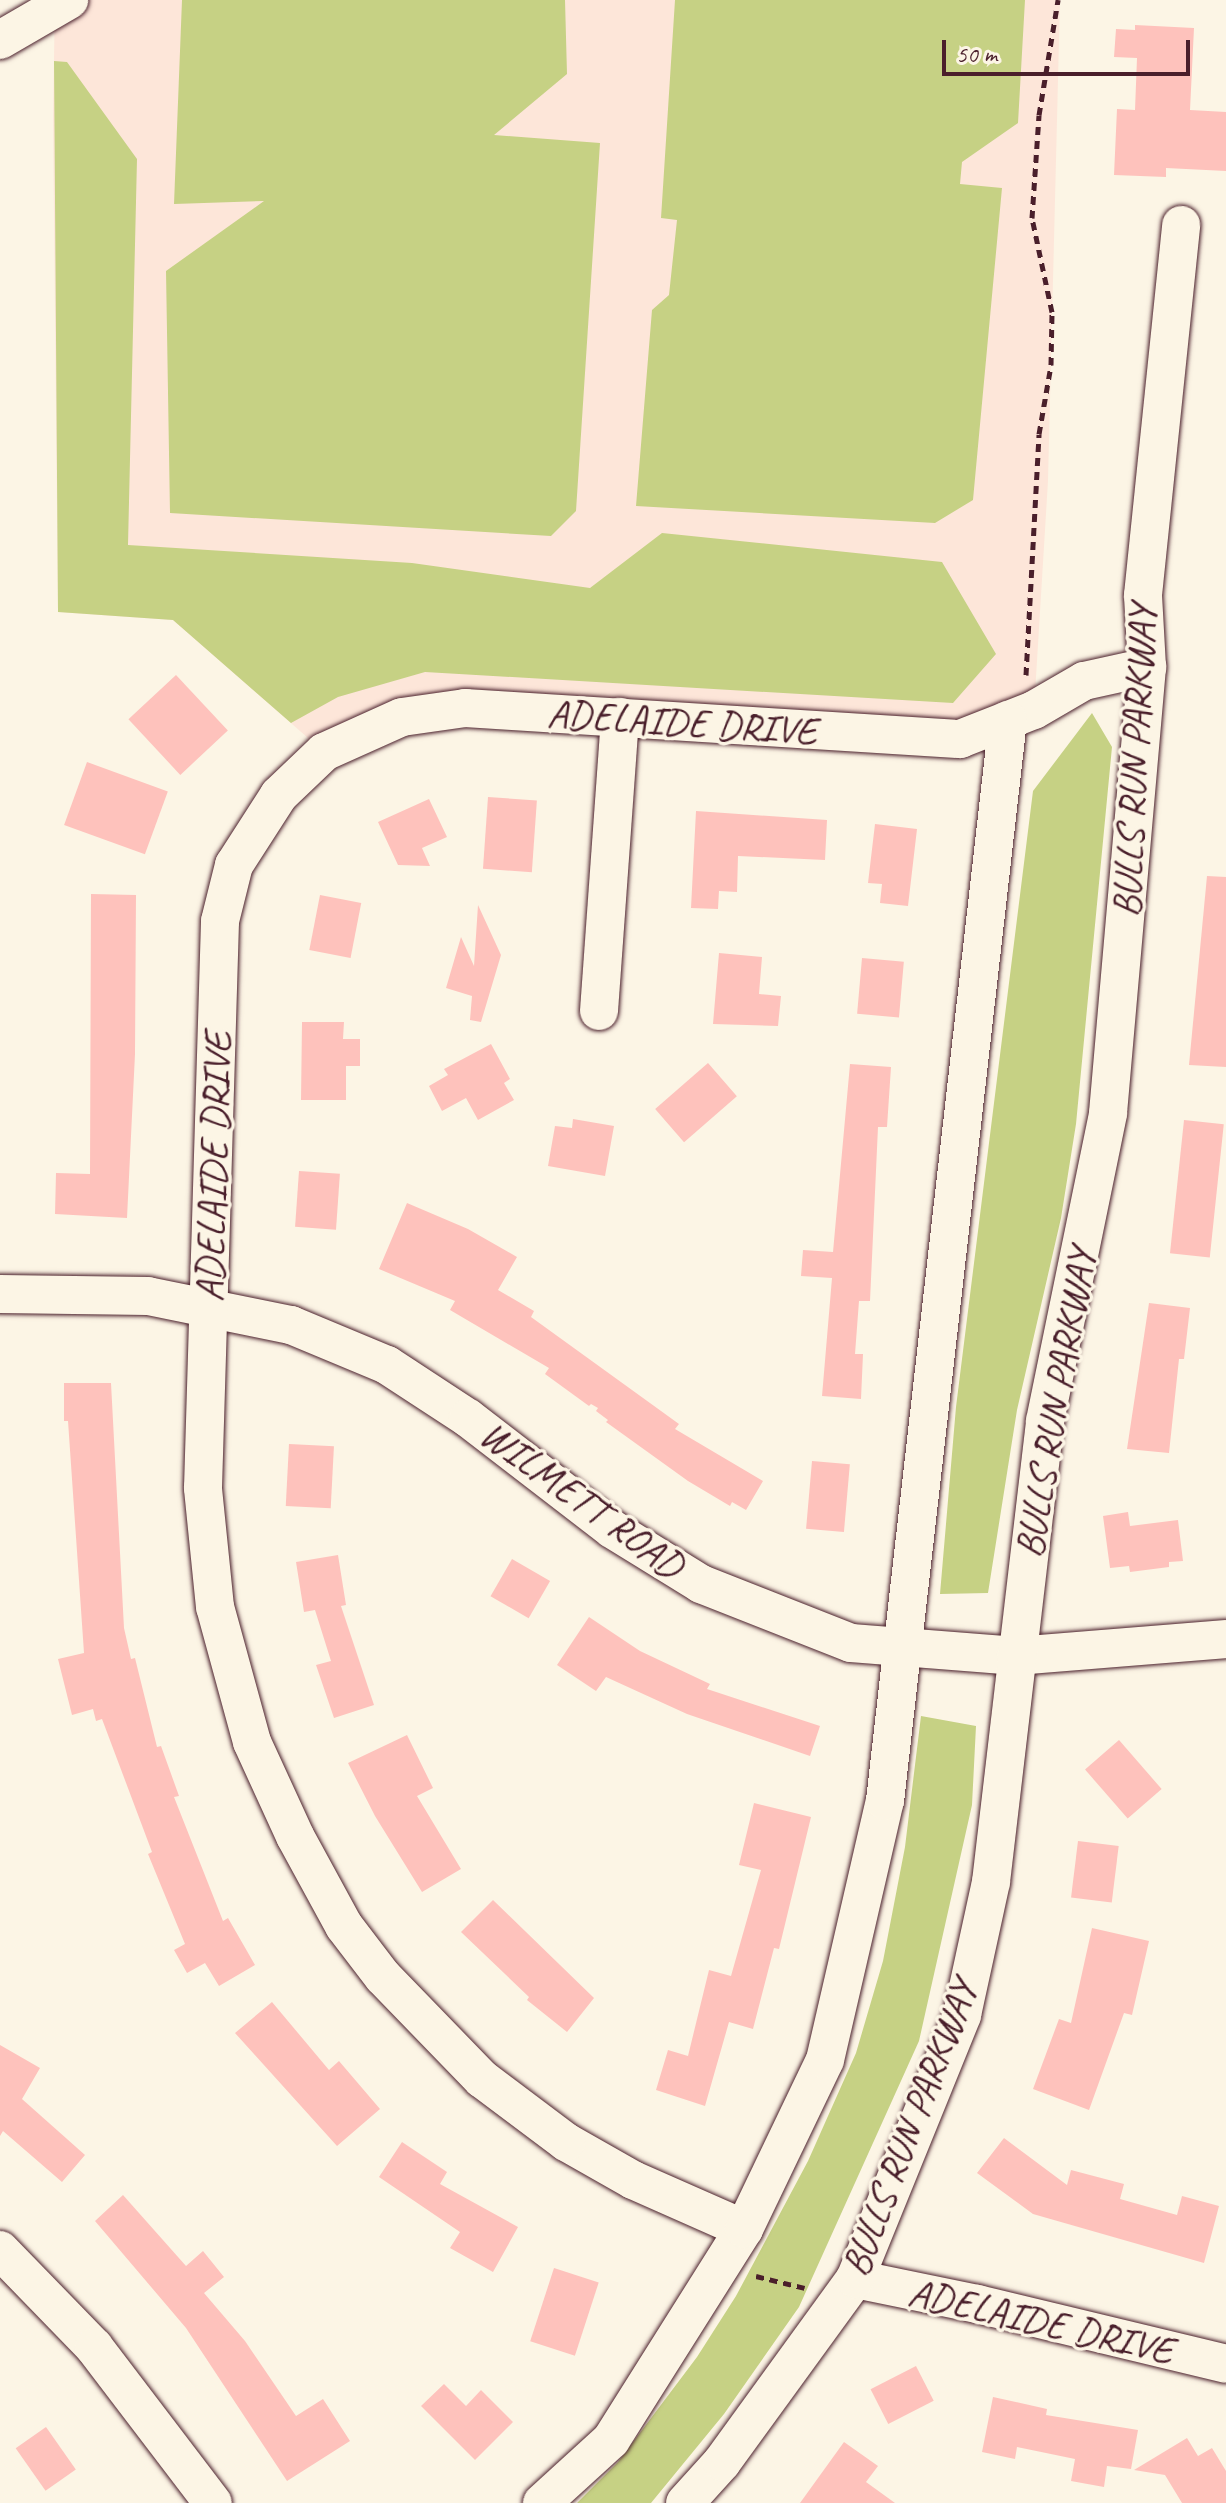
<!DOCTYPE html>
<style>
body{margin:0}
#map{position:relative;width:1226px;height:2503px;overflow:hidden;background:#fcf5e5;font-family:Caveat,sans-serif}
div>[style]{position:absolute}
[style*='--x']{left:calc(var(--x)*1px);top:calc(var(--y)*1px);width:calc(var(--w)*1px);rotate:calc(var(--a)*1deg)}
.built>*{inset:0;background:#fde6d9}
.green>*{inset:0;background:#c6d184}
.building>*{inset:0;background:#fec2bc;transform-origin:0 0}
.path>*{height:5px;margin-top:-2.5px;transform-origin:0;background:repeating-linear-gradient(90deg,#4a1f2b 0 8px,transparent 0 14px)}
.roads{filter:drop-shadow(0 0 2px #4a1f2b) drop-shadow(0 0 2px #4a1f2b)}
.minor>*{height:38px;margin:-19px;padding:0 19px;transform-origin:19px;border-radius:19px;background:#fcf5e5}
span{translate:-50% -50%;white-space:nowrap;text-align:center;line-height:1.15;-webkit-text-stroke:7px #fcf5e5;paint-order:stroke}
.street-label{font-size:40px;color:#4a1f2b}
.scale{position:absolute;left:942px;top:40px;width:248px;height:36px;box-sizing:border-box;border:4px solid #4a1f2b;border-top:0;padding-left:10px;font-size:24px;line-height:28px;white-space:nowrap;color:#4a1f2b;-webkit-text-stroke:6px #fcf5e5;paint-order:stroke}
</style>
<div id="map">
<div class="built">
<div style="clip-path:polygon(55px 0,1060px 0,1048px 481px,1034px 710px,960px 739px,465px 708px,324px 752px,173px 620px,58px 612px,53px 116px)"></div>
</div>
<div class="green">
<div style="clip-path:polygon(182px 0,565px 0,567px 74px,494px 135px,600px 143px,576px 511px,551px 536px,170px 513px,166px 271px,264px 201px,174px 204px)"></div>
<div style="clip-path:polygon(675px 0,1025px 0,1018px 123px,962px 162px,960px 184px,1002px 188px,973px 500px,935px 523px,636px 506px,652px 310px,669px 295px,677px 220px,661px 218px)"></div>
<div style="clip-path:polygon(54px 61px,67px 62px,137px 159px,128px 545px,412px 563px,590px 588px,662px 533px,942px 562px,996px 654px,953px 703px,425px 672px,338px 697px,291px 723px,173px 620px,58px 612px)"></div>
<div style="clip-path:polygon(1092px 713px,1112px 747px,1076px 1124px,1061px 1218px,1017px 1410px,988px 1593px,940px 1594px,956px 1407px,1033px 791px)"></div>
<div style="clip-path:polygon(921px 1716px,976px 1726px,972px 1805px,919px 2041px,799px 2307px,724px 2414px,651px 2503px,577px 2503px,618px 2462px,697px 2357px,736px 2296px,808px 2161px,856px 2053px,883px 1961px,905px 1847px)"></div>
</div>
<div class="building">
<div style="clip-path:polygon(1135px 25px,1194px 28px,1190px 110px,1226px 112px,1226px 171px,1166px 168px,1166px 177px,1114px 175px,1117px 109px,1135px 110px,1137px 58px,1114px 57px,1116px 29px,1135px 30px)"></div>
<div style="left:176px;top:675px;width:76px;height:65px;rotate:47deg"></div>
<div style="left:87px;top:762px;width:86px;height:67px;rotate:20deg"></div>
<div style="left:488px;top:797px;width:49px;height:72px;rotate:4deg"></div>
<div style="clip-path:polygon(429px 799px,447px 837px,422px 848px,430px 866px,398px 865px,378px 822px)"></div>
<div style="clip-path:polygon(696px 811px,827px 820px,825px 860px,738px 856px,737px 892px,719px 891px,718px 909px,691px 908px)"></div>
<div style="clip-path:polygon(875px 824px,917px 829px,908px 906px,880px 903px,882px 884px,868px 883px)"></div>
<div style="clip-path:polygon(1207px 876px,1226px 877px,1226px 1067px,1189px 1065px)"></div>
<div style="clip-path:polygon(91px 894px,136px 895px,135px 1054px,127px 1218px,55px 1214px,56px 1173px,90px 1174px)"></div>
<div style="left:320px;top:895px;width:42px;height:56px;rotate:11deg"></div>
<div style="clip-path:polygon(478px 905px,501px 955px,481px 1022px,470px 1020px,472px 996px,446px 988px,461px 937px,474px 966px)"></div>
<div style="clip-path:polygon(719px 953px,762px 957px,759px 994px,781px 996px,778px 1026px,713px 1024px)"></div>
<div style="left:862px;top:958px;width:42px;height:56px;rotate:5deg"></div>
<div style="clip-path:polygon(302px 1022px,344px 1022px,343px 1039px,360px 1039px,360px 1066px,346px 1066px,346px 1100px,301px 1100px)"></div>
<div style="clip-path:polygon(491px 1044px,510px 1079px,504px 1083px,514px 1100px,478px 1120px,466px 1098px,442px 1111px,429px 1086px,448px 1075px,444px 1069px)"></div>
<div style="left:708px;top:1063px;width:44px;height:70px;rotate:49deg"></div>
<div style="clip-path:polygon(850px 1064px,891px 1067px,887px 1127px,878px 1127px,870px 1301px,859px 1301px,855px 1354px,863px 1354px,861px 1399px,822px 1396px,832px 1278px,801px 1276px,803px 1250px,833px 1252px)"></div>
<div style="clip-path:polygon(573px 1119px,614px 1126px,605px 1176px,548px 1166px,555px 1126px,572px 1128px)"></div>
<div style="left:1184px;top:1120px;width:40px;height:134px;rotate:6deg"></div>
<div style="left:299px;top:1171px;width:41px;height:56px;rotate:4deg"></div>
<div style="clip-path:polygon(407px 1203px,468px 1229px,517px 1257px,498px 1290px,534px 1311px,531px 1317px,679px 1424px,675px 1429px,763px 1481px,746px 1510px,732px 1502px,730px 1506px,688px 1481px,606px 1422px,608px 1420px,596px 1411px,598px 1408px,591px 1404px,589px 1406px,545px 1374px,549px 1368px,450px 1310px,455px 1301px,379px 1269px)"></div>
<div style="clip-path:polygon(1149px 1303px,1190px 1308px,1184px 1359px,1179px 1359px,1169px 1453px,1127px 1449px)"></div>
<div style="clip-path:polygon(64px 1383px,111px 1383px,124px 1628px,131px 1659px,135px 1658px,157px 1747px,161px 1746px,179px 1796px,174px 1797px,223px 1921px,228px 1918px,255px 1965px,219px 1986px,205px 1963px,187px 1973px,174px 1950px,185px 1944px,148px 1854px,152px 1852px,102px 1719px,96px 1721px,93px 1709px,72px 1715px,58px 1659px,84px 1653px,68px 1421px,64px 1421px)"></div>
<div style="left:289px;top:1444px;width:45px;height:62px;rotate:3deg"></div>
<div style="left:812px;top:1461px;width:38px;height:68px;rotate:5deg"></div>
<div style="clip-path:polygon(1128px 1512px,1130px 1526px,1178px 1520px,1183px 1561px,1169px 1562px,1169px 1567px,1130px 1572px,1129px 1566px,1110px 1568px,1103px 1516px)"></div>
<div style="clip-path:polygon(338px 1555px,346px 1605px,341px 1606px,374px 1705px,334px 1718px,316px 1665px,331px 1661px,315px 1610px,304px 1612px,296px 1562px)"></div>
<div style="left:512px;top:1559px;width:44px;height:43px;rotate:30deg"></div>
<div style="clip-path:polygon(589px 1617px,640px 1651px,710px 1684px,707px 1689px,820px 1726px,810px 1756px,687px 1714px,606px 1677px,596px 1691px,557px 1665px)"></div>
<div style="clip-path:polygon(407px 1735px,433px 1788px,417px 1796px,461px 1869px,422px 1892px,375px 1816px,348px 1763px)"></div>
<div style="left:1119px;top:1740px;width:65px;height:45px;rotate:49deg"></div>
<div style="clip-path:polygon(754px 1803px,811px 1817px,779px 1949px,774px 1948px,753px 2029px,729px 2022px,705px 2106px,656px 2090px,668px 2050px,688px 2056px,709px 1970px,731px 1976px,761px 1870px,739px 1865px)"></div>
<div style="left:1078px;top:1841px;width:41px;height:57px;rotate:7deg"></div>
<div style="clip-path:polygon(493px 1900px,594px 1998px,567px 2032px,527px 2000px,529px 1997px,461px 1932px)"></div>
<div style="clip-path:polygon(1092px 1928px,1149px 1941px,1132px 2015px,1124px 2013px,1089px 2110px,1033px 2089px,1059px 2019px,1071px 2023px)"></div>
<div style="clip-path:polygon(272px 2002px,329px 2070px,339px 2061px,380px 2109px,337px 2146px,235px 2033px)"></div>
<div style="clip-path:polygon(0 2045px,40px 2068px,22px 2099px,85px 2155px,62px 2182px,3px 2131px,0 2136px)"></div>
<div style="clip-path:polygon(1004px 2138px,1067px 2185px,1071px 2170px,1124px 2184px,1120px 2199px,1177px 2215px,1182px 2196px,1219px 2206px,1204px 2263px,1033px 2214px,977px 2173px)"></div>
<div style="clip-path:polygon(402px 2142px,447px 2172px,440px 2184px,518px 2227px,493px 2272px,450px 2248px,460px 2232px,379px 2177px)"></div>
<div style="clip-path:polygon(123px 2195px,186px 2266px,203px 2251px,224px 2277px,204px 2293px,245px 2341px,296px 2416px,323px 2399px,350px 2441px,287px 2481px,186px 2328px,95px 2221px)"></div>
<div style="left:554px;top:2268px;width:47px;height:77px;rotate:18deg"></div>
<div style="left:916px;top:2366px;width:39px;height:51px;rotate:63deg"></div>
<div style="clip-path:polygon(444px 2384px,466px 2406px,481px 2390px,513px 2422px,475px 2460px,421px 2406px)"></div>
<div style="clip-path:polygon(993px 2397px,1047px 2409px,1046px 2415px,1138px 2430px,1131px 2469px,1107px 2466px,1104px 2487px,1071px 2481px,1075px 2459px,1017px 2447px,1015px 2459px,982px 2452px)"></div>
<div style="left:46px;top:2427px;width:52px;height:37px;rotate:55deg"></div>
<div style="clip-path:polygon(1187px 2438px,1198px 2456px,1212px 2448px,1226px 2471px,1226px 2503px,1182px 2503px,1165px 2475px,1134px 2470px)"></div>
<div style="clip-path:polygon(844px 2442px,878px 2466px,866px 2482px,895px 2503px,800px 2503px)"></div>
</div>
<div class="path">
<div style="--x:1026;--y:675;--w:241;--a:-86.9"></div>
<div style="--x:1039;--y:434;--w:70;--a:-80.1"></div>
<div style="--x:1051;--y:365;--w:53;--a:-88.9"></div>
<div style="--x:1052;--y:312;--w:96;--a:-102"></div>
<div style="--x:1032;--y:218;--w:103;--a:-86.1"></div>
<div style="--x:1039;--y:115;--w:117;--a:-80.6"></div>
<div style="--x:756;--y:2276;--w:50;--a:13.8"></div>
</div>
<div class="roads">
<div class="minor">
<div style="--x:0;--y:40;--w:80;--a:-30.1"></div>
<div style="--x:599;--y:1011;--w:295;--a:-85.9"></div>
<div style="--x:0;--y:1294;--w:148;--a:0.8"></div>
<div style="--x:148;--y:1296;--w:146;--a:11.5"></div>
<div style="--x:291;--y:1325;--w:104;--a:22.6"></div>
<div style="--x:387;--y:1365;--w:97;--a:33.2"></div>
<div style="--x:468;--y:1418;--w:182;--a:37.6"></div>
<div style="--x:612;--y:1529;--w:105;--a:31.7"></div>
<div style="--x:701;--y:1584;--w:161;--a:21.5"></div>
<div style="--x:851;--y:1643;--w:166;--a:4.5"></div>
<div style="--x:1016;--y:1656;--w:211;--a:-4.6"></div>
<div style="--x:744;--y:2229;--w:121;--a:-156.2"></div>
<div style="--x:633;--y:2180;--w:77;--a:-150.4"></div>
<div style="--x:566;--y:2142;--w:105;--a:-143.1"></div>
<div style="--x:482;--y:2079;--w:142;--a:-134.1"></div>
<div style="--x:383;--y:1977;--w:64;--a:-127.4"></div>
<div style="--x:344;--y:1926;--w:102;--a:-118.6"></div>
<div style="--x:295;--y:1836;--w:103;--a:-114.6"></div>
<div style="--x:252;--y:1742;--w:140;--a:-105.3"></div>
<div style="--x:215;--y:1607;--w:120;--a:-95.8"></div>
<div style="--x:203;--y:1488;--w:567;--a:-88.28"></div>
<div style="--x:220;--y:921;--w:58;--a:-76"></div>
<div style="--x:234;--y:865;--w:83;--a:-57.3"></div>
<div style="--x:279;--y:795;--w:62;--a:-43.7"></div>
<div style="--x:324;--y:752;--w:85;--a:-24.2"></div>
<div style="--x:402;--y:717;--w:64;--a:-8.1"></div>
<div style="--x:465;--y:708;--w:496;--a:3.6"></div>
<div style="--x:960;--y:739;--w:79;--a:-21.4"></div>
<div style="--x:1034;--y:710;--w:58;--a:-30.1"></div>
<div style="--x:1084;--y:681;--w:65;--a:-12.5"></div>
<div style="--x:0;--y:2250;--w:135;--a:45.9"></div>
<div style="--x:94;--y:2347;--w:196;--a:52.7"></div>
<div style="--x:855;--y:2279;--w:125;--a:11.6"></div>
<div style="--x:977;--y:2304;--w:256;--a:13.5"></div>
<div style="--x:542;--y:2503;--w:93;--a:-42.4"></div>
<div style="--x:611;--y:2440;--w:249;--a:-57.8"></div>
<div style="--x:744;--y:2229;--w:187;--a:-64.4"></div>
<div style="--x:825;--y:2060;--w:266;--a:-77"></div>
<div style="--x:885;--y:1801;--w:1088;--a:-83.51"></div>
<div style="--x:685;--y:2503;--w:55;--a:-47.9"></div>
<div style="--x:722;--y:2462;--w:226;--a:-54"></div>
<div style="--x:855;--y:2279;--w:285;--a:-67.9"></div>
<div style="--x:962;--y:2015;--w:136;--a:-77.7"></div>
<div style="--x:991;--y:1882;--w:464;--a:-83.3"></div>
<div style="--x:1045;--y:1421;--w:314;--a:-78.4"></div>
<div style="--x:1108;--y:1113;--w:448;--a:-85"></div>
<div style="--x:1147;--y:667;--w:72;--a:-93.2"></div>
<div style="--x:1143;--y:595;--w:372;--a:-84.1"></div>
</div>
</div>
<div class="street-label">
<span style="left:682px;top:722px;rotate:4deg">ADELAIDE DRIVE</span>
<span style="left:1134px;top:761px;rotate:-87deg">BULLS RUN PARKWAY</span>
<span style="left:213px;top:1167px;rotate:-88deg">ADELAIDE DRIVE</span>
<span style="left:1055px;top:1403px;rotate:-80deg">BULLS RUN PARKWAY</span>
<span style="left:582px;top:1499px;rotate:36deg">WILMETT ROAD</span>
<span style="left:909px;top:2128px;rotate:-69deg">BULLS RUN PARKWAY</span>
<span style="left:1041px;top:2321px;rotate:13deg">ADELAIDE DRIVE</span>
</div>
<div class="scale">50 m</div>
</div>
